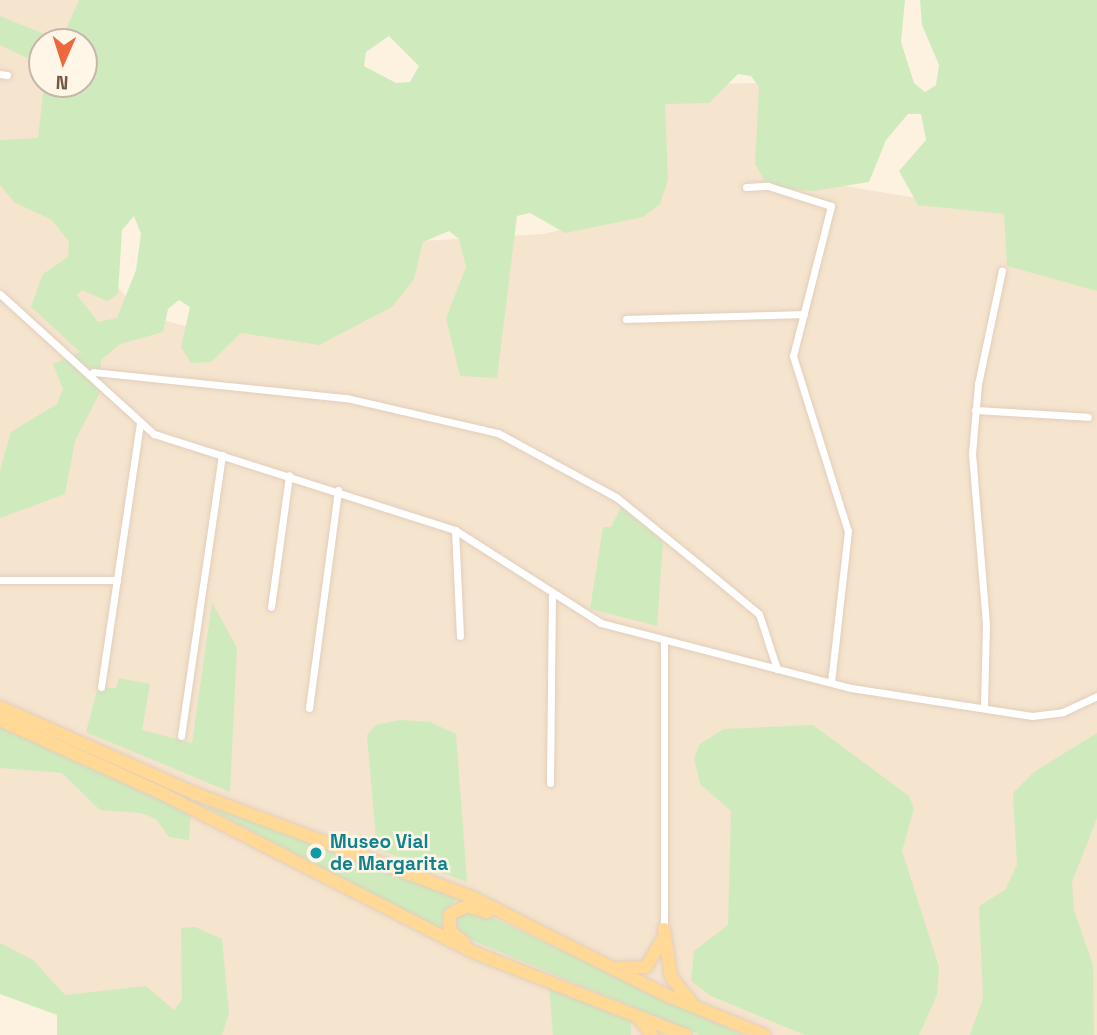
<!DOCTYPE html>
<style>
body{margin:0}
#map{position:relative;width:1097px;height:1035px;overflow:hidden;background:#fdf2df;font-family:"Space Grotesk",sans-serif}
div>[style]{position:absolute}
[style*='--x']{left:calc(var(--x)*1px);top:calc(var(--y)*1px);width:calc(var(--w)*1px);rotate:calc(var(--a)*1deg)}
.residential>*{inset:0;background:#f5e4ce}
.green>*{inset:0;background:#cfebbe}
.roads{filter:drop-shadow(0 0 2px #e2cebb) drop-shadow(0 0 2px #e2cebb)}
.minor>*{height:7px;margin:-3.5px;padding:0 3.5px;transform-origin:3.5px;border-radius:3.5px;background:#fff}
.primary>*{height:12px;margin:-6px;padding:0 6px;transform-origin:6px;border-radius:6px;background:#ffd995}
.dots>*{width:19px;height:19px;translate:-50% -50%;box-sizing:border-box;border:4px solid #fff6e7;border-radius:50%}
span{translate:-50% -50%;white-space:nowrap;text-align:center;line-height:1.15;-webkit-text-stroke:5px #fff6e7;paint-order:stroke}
.culture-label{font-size:19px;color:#0d838f;font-weight:700}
.left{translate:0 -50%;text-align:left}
.north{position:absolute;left:28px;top:28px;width:70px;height:70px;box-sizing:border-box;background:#fff6e7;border:2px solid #c8b6a7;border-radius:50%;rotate:183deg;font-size:19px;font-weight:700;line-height:28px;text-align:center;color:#755746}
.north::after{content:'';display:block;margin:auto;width:24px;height:32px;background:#ee683e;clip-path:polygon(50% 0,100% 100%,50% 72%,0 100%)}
</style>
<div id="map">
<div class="residential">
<div style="clip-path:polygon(0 0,106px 0,79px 33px,42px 42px,42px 84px,59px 84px,97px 263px,141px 314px,185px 326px,250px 318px,370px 244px,544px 234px,625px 213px,639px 85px,763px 83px,761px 172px,1018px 215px,1097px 255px,1097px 1035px,184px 1035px,0 980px)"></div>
</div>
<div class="green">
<div style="clip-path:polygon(evenodd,79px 0,905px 0,901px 42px,914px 83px,925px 92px,936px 85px,939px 65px,922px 25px,920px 0,1097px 0,1097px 291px,1007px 266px,1004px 214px,918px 205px,899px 171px,926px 140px,921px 114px,908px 114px,886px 140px,869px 182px,812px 191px,768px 186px,755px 164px,759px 87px,751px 76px,738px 74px,709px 103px,665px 104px,668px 180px,660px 204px,643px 217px,565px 233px,530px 213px,517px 216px,497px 378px,460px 376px,446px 318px,466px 267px,459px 239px,449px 231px,423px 242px,414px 279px,392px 307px,319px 345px,241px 333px,211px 362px,191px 363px,181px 347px,190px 307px,179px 300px,168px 309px,163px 332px,120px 344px,101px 360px,99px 394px,75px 441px,65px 494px,0 518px,0 470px,11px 432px,57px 404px,63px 389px,53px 364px,80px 352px,31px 307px,43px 274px,68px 257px,69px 242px,52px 220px,14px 202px,0 185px,0 140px,38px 138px,44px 84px,84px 84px,84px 42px,42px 42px,42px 65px,0 45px,0 16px,49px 36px,64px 34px,79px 0,389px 36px,419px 66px,410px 82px,396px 83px,364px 66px,366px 52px,389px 36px,79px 0,134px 216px,141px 234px,136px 270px,117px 318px,98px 322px,77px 295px,82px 290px,107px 301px,118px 294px,122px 230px,134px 216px)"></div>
<div style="clip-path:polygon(621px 507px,663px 542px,657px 626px,590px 609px,603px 527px,611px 527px)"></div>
<div style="clip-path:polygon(212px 602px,237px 648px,230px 792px,86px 732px,98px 687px,116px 688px,119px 678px,150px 684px,142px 730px,192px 743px)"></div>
<div style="clip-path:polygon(400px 720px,430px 722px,456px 734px,467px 882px,377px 849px,367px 735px,376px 725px)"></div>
<div style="clip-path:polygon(0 724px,191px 811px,189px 840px,169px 837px,156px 819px,141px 813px,100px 810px,62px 773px,0 768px)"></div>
<div style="clip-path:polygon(813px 725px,909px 796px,914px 809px,902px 851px,939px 967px,937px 995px,919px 1035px,805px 1035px,711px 996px,691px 981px,694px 951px,728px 925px,731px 811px,700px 784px,694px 758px,700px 744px,724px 729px)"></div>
<div style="clip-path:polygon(1097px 733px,1097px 818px,1072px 882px,1074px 910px,1093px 965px,1094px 1035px,970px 1035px,983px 998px,979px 906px,1005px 890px,1017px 865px,1013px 793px,1034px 772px)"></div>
<div style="clip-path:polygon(163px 785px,457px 898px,443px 914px,442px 930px)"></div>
<div style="clip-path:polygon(457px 911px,478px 911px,743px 1035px,700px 1035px,462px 936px,453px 918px)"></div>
<div style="clip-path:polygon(195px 927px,222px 939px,229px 1013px,222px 1035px,57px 1035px,57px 1015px,0 994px,0 943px,33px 960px,65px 995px,146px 986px,174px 1010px,182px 999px,181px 928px)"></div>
<div style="clip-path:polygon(549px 985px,631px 1020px,631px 1035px,553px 1035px)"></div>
</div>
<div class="roads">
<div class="minor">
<div style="--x:0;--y:74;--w:7;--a:8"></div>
<div style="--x:746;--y:187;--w:22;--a:-3"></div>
<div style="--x:768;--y:186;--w:66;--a:17.6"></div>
<div style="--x:831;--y:206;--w:155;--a:104.2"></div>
<div style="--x:793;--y:356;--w:183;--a:72.6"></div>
<div style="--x:848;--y:531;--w:152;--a:96.4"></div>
<div style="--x:0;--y:294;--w:208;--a:42.3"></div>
<div style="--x:154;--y:434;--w:316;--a:17.7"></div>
<div style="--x:455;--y:530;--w:173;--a:32.5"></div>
<div style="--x:601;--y:623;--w:258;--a:14.6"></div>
<div style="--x:851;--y:688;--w:183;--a:8.8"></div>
<div style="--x:1032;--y:716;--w:31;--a:-7"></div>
<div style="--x:1063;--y:712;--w:38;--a:-25"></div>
<div style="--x:626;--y:319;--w:178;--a:-1.6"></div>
<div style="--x:93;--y:372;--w:254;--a:5.9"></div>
<div style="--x:346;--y:398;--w:156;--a:13"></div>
<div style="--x:498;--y:433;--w:134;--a:28.5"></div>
<div style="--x:616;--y:497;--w:117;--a:39.1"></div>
<div style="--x:707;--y:571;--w:67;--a:39.6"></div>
<div style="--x:759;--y:614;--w:58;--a:71.9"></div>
<div style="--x:975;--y:410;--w:113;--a:3.5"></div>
<div style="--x:455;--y:530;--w:106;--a:87.3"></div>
<div style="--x:0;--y:580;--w:117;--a:0"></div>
<div style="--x:271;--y:607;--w:133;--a:-82.2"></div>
<div style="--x:664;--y:643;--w:286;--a:90"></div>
<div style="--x:101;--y:687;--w:266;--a:-81.6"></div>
<div style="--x:984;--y:706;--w:82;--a:-88.6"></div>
<div style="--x:986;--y:624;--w:171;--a:-94.7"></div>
<div style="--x:972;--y:454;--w:70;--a:-85.1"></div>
<div style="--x:978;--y:384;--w:116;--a:-78.1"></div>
<div style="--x:309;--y:708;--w:220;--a:-82.4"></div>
<div style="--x:181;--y:736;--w:284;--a:-81.7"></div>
<div style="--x:550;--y:783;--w:187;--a:-89.4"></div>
</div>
<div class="primary">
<div style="--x:0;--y:707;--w:214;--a:23.9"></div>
<div style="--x:196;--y:794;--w:295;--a:20.5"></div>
<div style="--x:472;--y:897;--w:217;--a:26.8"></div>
<div style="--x:666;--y:995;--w:106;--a:22.2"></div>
<div style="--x:0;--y:720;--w:181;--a:24.4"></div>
<div style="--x:165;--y:795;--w:346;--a:27"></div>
<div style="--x:473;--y:952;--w:228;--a:21.4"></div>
<div style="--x:664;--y:929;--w:49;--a:81.7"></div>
<div style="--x:671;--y:977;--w:32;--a:51"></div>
<div style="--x:464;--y:942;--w:18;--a:-142"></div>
<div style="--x:450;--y:931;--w:17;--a:-90"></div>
<div style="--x:450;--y:914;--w:19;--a:-25"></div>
<div style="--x:467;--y:906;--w:21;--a:17"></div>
<div style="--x:619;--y:968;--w:27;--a:-2"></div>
<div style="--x:646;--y:967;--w:31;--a:-59"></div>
<div style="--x:638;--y:1017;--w:23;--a:52"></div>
</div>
</div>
<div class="dots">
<div style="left:316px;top:853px;background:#0f9aa8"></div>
</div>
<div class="culture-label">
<span class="left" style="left:330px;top:853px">Museo Vial<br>de Margarita</span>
</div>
<div class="north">N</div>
</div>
